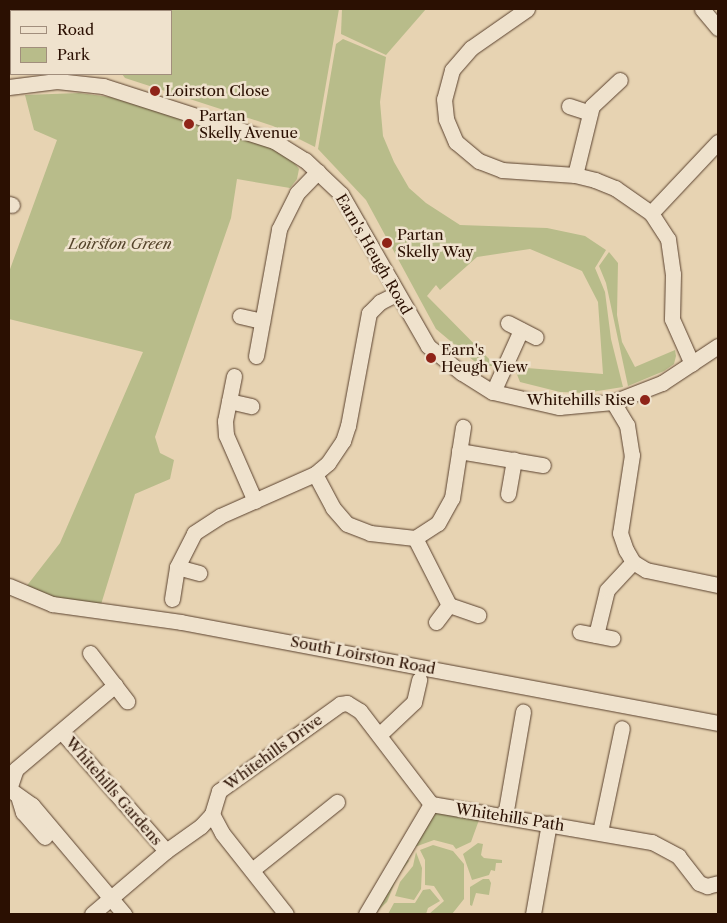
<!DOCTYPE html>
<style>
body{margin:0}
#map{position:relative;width:727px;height:923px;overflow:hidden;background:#e7d3b2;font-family:"Libre Caslon Text",serif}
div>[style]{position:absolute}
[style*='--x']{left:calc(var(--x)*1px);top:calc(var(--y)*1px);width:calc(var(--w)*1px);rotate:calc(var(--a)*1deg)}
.green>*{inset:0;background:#b8bc8a}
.roads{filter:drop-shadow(0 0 1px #5a412e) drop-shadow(0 0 1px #5a412e)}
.minor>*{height:15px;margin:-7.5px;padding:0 7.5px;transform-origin:7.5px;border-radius:7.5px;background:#efe2cd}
.dots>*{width:14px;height:14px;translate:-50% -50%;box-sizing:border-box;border:2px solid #efe2cd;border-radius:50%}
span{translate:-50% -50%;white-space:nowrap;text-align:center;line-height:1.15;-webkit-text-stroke:5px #efe2cd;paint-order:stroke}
.poi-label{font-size:15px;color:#2b1002}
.left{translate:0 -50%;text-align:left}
.right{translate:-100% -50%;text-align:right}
.park-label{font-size:15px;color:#55442b;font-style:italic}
.street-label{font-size:15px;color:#2b1002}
.frame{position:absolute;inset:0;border:10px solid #2b1002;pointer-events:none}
.legend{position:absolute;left:10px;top:10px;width:162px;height:65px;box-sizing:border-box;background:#efe2cd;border:1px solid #a18e7c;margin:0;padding:6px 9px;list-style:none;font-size:15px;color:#2b1002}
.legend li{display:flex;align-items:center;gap:10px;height:25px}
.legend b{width:25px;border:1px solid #a18e7c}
</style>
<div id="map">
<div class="green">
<div style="clip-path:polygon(138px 9px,339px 9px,315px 147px,273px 126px,125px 78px,122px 74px,171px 74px,171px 11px,138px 11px)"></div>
<div style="clip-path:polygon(342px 9px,426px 9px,386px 55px,341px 34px)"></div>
<div style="clip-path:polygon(343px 39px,386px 57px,380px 102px,383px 136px,394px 162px,409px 188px,426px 203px,460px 225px,547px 228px,585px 236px,606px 250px,595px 268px,605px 292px,611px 339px,623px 387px,585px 393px,560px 392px,520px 382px,514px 367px,603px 374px,598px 302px,582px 271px,530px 249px,477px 257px,440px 290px,436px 285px,427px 296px,494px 364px,492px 366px,480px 366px,436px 329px,366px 200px,318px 149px,336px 44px)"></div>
<div style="clip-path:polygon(79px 93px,110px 97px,264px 144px,293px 161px,299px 169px,297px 179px,290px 188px,237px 179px,231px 218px,155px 437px,160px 453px,174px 460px,170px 479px,135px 494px,99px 611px,22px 592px,60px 543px,143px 352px,9px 319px,9px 272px,57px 140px,34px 130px,25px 95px)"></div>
<div style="clip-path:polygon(609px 252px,618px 263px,617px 315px,622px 342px,635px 367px,675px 350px,676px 356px,674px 364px,664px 371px,628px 386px,606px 283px,599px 266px)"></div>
<div style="clip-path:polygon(439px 810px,479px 820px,471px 842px,456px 849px,453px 845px,434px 840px,412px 848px,431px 813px)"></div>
<div style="clip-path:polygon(478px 843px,483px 844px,481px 855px,484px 858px,502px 860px,502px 863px,496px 863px,495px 871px,491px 870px,489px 875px,472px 880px,463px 854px)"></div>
<div style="clip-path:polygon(433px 845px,453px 851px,464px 864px,464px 899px,452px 914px,429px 914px,444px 901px,434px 886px,425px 885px,425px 860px,420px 850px)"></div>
<div style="clip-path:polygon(416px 852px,422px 868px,421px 889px,414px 900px,395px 896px,400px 882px,413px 866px)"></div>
<div style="clip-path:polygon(405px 856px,409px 861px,397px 877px,387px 902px,374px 914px)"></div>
<div style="clip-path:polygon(483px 879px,489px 879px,491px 883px,489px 895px,476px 893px,472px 906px,470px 905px,470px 887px)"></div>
<div style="clip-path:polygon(430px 889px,440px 901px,428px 908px,426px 914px,388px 914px,394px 903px,415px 903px,423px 890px)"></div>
</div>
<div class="roads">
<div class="minor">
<div style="--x:527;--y:9;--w:68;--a:145.1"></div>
<div style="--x:471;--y:48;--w:29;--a:131"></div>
<div style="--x:452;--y:70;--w:30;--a:105"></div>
<div style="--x:444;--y:99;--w:20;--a:84"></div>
<div style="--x:446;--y:119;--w:25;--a:67"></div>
<div style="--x:456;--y:142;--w:30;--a:40"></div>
<div style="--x:479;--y:161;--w:25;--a:21"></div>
<div style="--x:502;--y:170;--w:73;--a:3.9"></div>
<div style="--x:575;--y:175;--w:21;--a:14"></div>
<div style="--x:595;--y:180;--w:22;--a:22"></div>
<div style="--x:615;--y:188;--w:44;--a:34.8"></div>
<div style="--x:651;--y:213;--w:31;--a:57"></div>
<div style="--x:668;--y:239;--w:35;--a:82"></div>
<div style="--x:673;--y:274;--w:45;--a:91.3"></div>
<div style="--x:672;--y:319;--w:49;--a:66"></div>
<div style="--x:702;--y:9;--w:25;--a:50"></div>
<div style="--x:18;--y:11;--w:2;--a:-63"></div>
<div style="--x:9;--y:87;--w:48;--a:-7.1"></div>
<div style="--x:57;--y:81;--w:46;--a:6.2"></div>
<div style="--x:103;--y:86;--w:180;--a:17.8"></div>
<div style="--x:274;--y:141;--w:36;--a:32"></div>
<div style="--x:305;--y:160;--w:50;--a:43.4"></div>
<div style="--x:341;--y:194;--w:175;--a:60.2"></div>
<div style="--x:428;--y:346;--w:43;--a:38.5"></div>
<div style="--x:462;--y:373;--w:36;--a:32"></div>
<div style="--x:493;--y:392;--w:68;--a:12.8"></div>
<div style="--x:559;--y:407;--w:54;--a:-5.3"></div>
<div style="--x:613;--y:402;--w:53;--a:-21.2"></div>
<div style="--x:662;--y:383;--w:67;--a:-33.5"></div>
<div style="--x:569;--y:106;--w:22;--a:18"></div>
<div style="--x:575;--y:175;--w:71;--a:-76.2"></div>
<div style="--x:592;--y:106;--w:38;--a:-43"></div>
<div style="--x:9;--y:204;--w:3;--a:18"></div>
<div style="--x:651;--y:213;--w:98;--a:-46.7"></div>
<div style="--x:240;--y:316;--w:23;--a:13"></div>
<div style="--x:508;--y:323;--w:31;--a:27"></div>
<div style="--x:256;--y:356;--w:129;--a:-79.7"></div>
<div style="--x:279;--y:229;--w:40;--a:-63.4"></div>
<div style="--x:297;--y:193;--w:30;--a:-46"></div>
<div style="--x:234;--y:376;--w:46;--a:101.3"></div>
<div style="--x:225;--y:421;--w:14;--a:86"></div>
<div style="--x:226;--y:435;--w:72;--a:66.3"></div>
<div style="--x:493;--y:392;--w:68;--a:-65.7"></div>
<div style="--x:229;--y:401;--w:23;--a:13"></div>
<div style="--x:613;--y:402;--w:27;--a:59"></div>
<div style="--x:627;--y:425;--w:30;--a:81"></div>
<div style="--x:632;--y:455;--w:79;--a:98.7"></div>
<div style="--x:620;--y:533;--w:18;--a:71"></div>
<div style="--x:626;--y:550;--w:14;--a:60"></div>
<div style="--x:633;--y:562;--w:15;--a:32"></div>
<div style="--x:646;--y:570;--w:74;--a:11.8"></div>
<div style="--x:459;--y:451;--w:85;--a:9.5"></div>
<div style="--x:315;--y:474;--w:38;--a:62"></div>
<div style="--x:333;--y:508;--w:21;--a:49"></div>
<div style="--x:347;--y:524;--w:25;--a:21"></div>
<div style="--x:370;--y:533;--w:45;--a:6.3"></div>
<div style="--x:415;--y:538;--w:27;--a:-33"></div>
<div style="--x:438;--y:523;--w:29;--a:-61"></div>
<div style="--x:452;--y:498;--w:72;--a:-81.2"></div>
<div style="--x:508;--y:494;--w:35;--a:-80"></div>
<div style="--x:415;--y:538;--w:75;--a:63.1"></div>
<div style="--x:449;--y:605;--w:31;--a:19"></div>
<div style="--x:177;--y:567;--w:23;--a:15"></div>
<div style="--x:9;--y:586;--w:47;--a:22.7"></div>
<div style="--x:52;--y:604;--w:130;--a:7.9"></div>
<div style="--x:181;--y:622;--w:546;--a:10.65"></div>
<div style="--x:172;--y:599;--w:32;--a:-81"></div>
<div style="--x:177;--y:567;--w:38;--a:-63"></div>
<div style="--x:194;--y:533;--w:31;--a:-33"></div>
<div style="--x:220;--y:516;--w:104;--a:-23.9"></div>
<div style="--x:315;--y:474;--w:17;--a:-40"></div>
<div style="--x:328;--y:463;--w:27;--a:-56"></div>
<div style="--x:343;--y:441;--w:16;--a:-72"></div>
<div style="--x:348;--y:426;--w:115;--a:-79.5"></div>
<div style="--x:369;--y:313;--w:16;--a:-45"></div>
<div style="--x:380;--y:302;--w:18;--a:-27"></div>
<div style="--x:436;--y:622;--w:21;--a:-53"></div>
<div style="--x:580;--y:632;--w:33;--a:11"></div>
<div style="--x:596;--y:635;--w:46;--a:-76.3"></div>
<div style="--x:607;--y:590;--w:38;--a:-47"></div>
<div style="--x:90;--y:653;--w:61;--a:52.4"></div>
<div style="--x:62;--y:732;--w:158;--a:48.8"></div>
<div style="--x:379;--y:735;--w:48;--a:-43.3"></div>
<div style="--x:414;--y:702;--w:23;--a:-77"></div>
<div style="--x:9;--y:789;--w:28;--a:35"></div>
<div style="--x:32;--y:805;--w:143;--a:49.8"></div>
<div style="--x:9;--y:789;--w:21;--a:-71"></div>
<div style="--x:16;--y:769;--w:130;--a:-40.3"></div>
<div style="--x:18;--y:796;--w:17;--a:73"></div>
<div style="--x:23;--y:812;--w:33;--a:49"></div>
<div style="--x:212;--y:814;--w:21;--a:62"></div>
<div style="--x:222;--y:833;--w:103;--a:51.7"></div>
<div style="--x:505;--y:816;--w:106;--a:-80.2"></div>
<div style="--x:600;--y:832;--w:106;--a:-78.1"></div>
<div style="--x:252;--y:870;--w:109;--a:-38.7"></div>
<div style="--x:92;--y:914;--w:97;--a:-40.4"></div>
<div style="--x:166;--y:851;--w:43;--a:-35.5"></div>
<div style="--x:201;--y:826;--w:16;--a:-47"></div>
<div style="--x:212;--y:814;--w:24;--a:-73"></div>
<div style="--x:219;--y:791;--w:149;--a:-35.7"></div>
<div style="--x:340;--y:704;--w:7;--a:-8"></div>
<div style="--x:347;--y:703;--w:15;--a:32"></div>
<div style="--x:360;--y:711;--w:117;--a:52.6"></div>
<div style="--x:366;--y:914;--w:128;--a:-59.4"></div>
<div style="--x:431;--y:804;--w:224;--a:9.8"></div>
<div style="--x:652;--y:842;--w:30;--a:28"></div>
<div style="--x:678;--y:856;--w:34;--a:52"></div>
<div style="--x:699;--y:883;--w:9;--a:21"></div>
<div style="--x:707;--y:886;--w:11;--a:-15"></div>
<div style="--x:533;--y:914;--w:92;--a:-80"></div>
</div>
</div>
<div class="dots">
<div style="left:155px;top:91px;background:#8f2418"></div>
<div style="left:189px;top:124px;background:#8f2418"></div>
<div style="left:387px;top:243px;background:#8f2418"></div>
<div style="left:431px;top:358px;background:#8f2418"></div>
<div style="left:645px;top:400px;background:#8f2418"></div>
</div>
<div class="poi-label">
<span class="left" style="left:165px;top:91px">Loirston Close</span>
<span class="left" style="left:199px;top:124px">Partan<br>Skelly Avenue</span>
<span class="left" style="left:397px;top:243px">Partan<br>Skelly Way</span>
<span class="left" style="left:441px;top:358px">Earn's<br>Heugh View</span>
<span class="right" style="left:635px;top:400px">Whitehills Rise</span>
</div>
<div class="park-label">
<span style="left:120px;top:244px">Loirston Green</span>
</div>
<div class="street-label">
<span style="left:374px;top:254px;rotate:60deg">Earn's Heugh Road</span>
<span style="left:363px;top:655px;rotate:11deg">South Loirston Road</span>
<span style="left:273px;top:752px;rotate:-36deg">Whitehills Drive</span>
<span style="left:114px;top:791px;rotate:49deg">Whitehills Gardens</span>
<span style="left:510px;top:817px;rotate:9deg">Whitehills Path</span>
</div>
<div class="frame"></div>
<ul class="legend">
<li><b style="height:6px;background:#efe2cd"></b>Road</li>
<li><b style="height:14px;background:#b8bc8a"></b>Park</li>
</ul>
</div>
